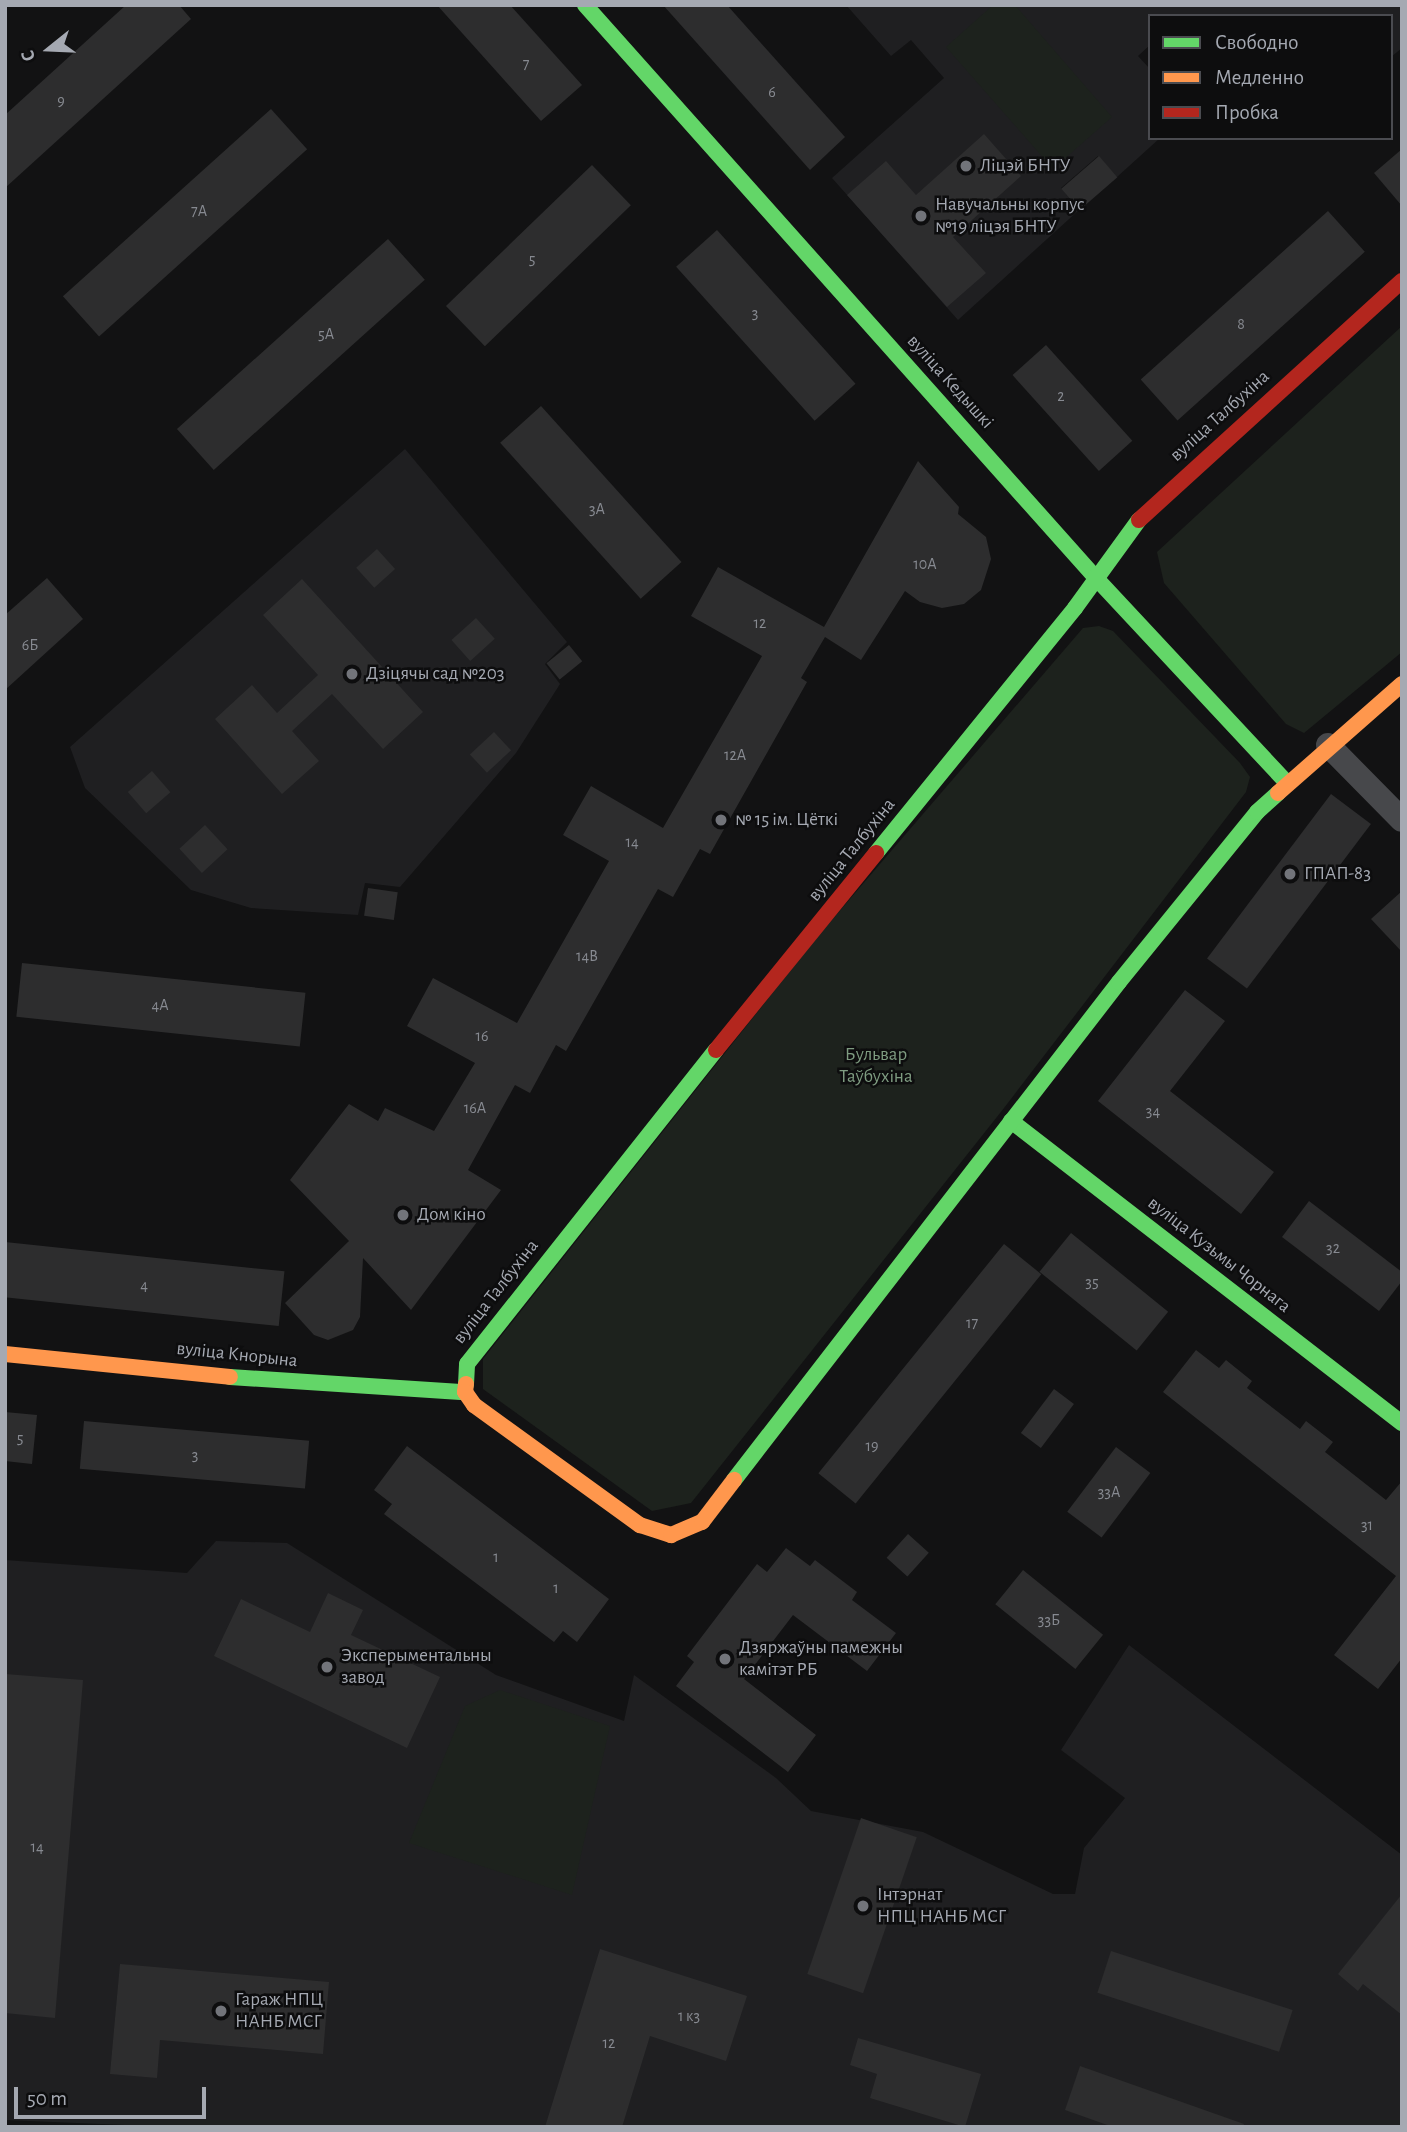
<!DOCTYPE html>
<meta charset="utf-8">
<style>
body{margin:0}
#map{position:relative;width:1407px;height:2132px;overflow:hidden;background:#121213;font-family:"Alegreya Sans",sans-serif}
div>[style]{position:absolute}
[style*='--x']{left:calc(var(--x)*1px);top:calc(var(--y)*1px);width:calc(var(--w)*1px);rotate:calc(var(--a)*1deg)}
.built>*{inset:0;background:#1f1f21}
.green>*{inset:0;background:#1d221d}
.building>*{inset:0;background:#2d2d2e;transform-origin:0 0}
.street>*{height:24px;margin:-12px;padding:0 12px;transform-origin:12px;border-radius:12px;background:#47484b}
.fast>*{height:16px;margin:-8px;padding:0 8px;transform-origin:8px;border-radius:8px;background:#63d668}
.slow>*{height:16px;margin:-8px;padding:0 8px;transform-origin:8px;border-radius:8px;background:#ff974d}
.jam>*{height:16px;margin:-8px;padding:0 8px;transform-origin:8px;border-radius:8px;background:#b3261e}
.dots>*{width:19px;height:19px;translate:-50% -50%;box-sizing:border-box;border:4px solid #0d0d0e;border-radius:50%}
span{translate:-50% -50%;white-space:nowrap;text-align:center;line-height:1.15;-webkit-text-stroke:5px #0d0d0e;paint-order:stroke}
.number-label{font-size:16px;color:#878a91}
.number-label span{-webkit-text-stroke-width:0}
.poi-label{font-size:19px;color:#a5a9b2}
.left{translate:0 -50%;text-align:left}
.street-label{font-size:19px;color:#a5a9b2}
.park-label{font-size:19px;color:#7e9b80}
.frame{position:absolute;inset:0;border:7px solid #a5a9b2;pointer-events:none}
.legend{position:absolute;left:1148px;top:14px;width:245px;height:126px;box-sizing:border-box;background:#0d0d0e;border:2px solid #4a4b50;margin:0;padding:9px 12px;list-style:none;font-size:21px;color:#a5a9b2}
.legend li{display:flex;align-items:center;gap:14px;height:35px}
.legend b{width:35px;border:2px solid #4a4b50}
.north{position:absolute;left:14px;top:14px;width:70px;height:70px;-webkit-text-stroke:5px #0d0d0e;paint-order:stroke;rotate:252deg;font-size:19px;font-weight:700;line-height:28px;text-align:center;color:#a5a9b2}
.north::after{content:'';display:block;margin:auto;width:24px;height:32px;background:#a5a9b2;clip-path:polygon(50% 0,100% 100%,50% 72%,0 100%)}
.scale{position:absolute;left:14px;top:2087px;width:192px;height:32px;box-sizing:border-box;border:4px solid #a5a9b2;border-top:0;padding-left:9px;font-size:21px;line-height:24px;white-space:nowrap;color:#a5a9b2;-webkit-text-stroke:5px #0d0d0e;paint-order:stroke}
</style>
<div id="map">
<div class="built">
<div style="clip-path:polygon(846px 5px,1402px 5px,1402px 48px,1391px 57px,1391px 16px,1150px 16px,1150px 45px,1138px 56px,1150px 69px,1150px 138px,1160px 138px,1117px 177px,1098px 156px,1061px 188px,1079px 210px,958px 320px,832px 178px,944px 78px,911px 40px,891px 56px)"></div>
<div style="clip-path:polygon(405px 449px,567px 642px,545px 664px,560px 684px,516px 753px,400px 887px,365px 883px,358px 915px,251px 908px,191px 890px,85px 788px,70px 747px)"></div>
<div style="clip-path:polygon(216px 1541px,287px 1543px,496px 1675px,624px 1721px,634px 1675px,776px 1778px,811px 1811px,923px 1832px,1053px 1894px,1075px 1894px,1084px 1848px,1125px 1798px,1061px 1750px,1129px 1645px,1402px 1855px,1402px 2127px,172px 2127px,5px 2120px,5px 1560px,187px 1573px)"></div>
</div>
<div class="green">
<div style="clip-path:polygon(993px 5px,1015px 5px,1112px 117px,1053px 169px,946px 47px)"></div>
<div style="clip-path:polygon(1402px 326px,1402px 652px,1304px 733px,1286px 724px,1164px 583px,1157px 552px)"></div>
<div style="clip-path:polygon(1099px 626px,1113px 631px,1240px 763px,1250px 777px,1246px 792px,1004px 1108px,691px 1503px,652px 1511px,483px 1389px,483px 1359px,812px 943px,1083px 628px)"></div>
<div style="clip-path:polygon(500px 1690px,610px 1726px,572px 1895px,409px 1843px,465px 1706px)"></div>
</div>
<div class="building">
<div style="clip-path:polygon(126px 5px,179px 5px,191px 19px,5px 188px,5px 115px)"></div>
<div style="clip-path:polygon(437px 5px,510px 5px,582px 85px,541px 121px)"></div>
<div style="clip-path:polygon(663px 5px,727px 5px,845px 137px,810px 170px)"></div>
<div style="left:271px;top:109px;width:54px;height:280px;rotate:48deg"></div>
<div style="clip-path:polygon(984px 134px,1021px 176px,953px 237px,986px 273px,947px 307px,847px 195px,886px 161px,916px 195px)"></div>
<div style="clip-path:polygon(1402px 149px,1402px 206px,1374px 173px)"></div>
<div style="left:1099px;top:156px;width:28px;height:50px;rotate:49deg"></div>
<div style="left:592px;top:165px;width:56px;height:203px;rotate:46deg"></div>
<div style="left:1328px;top:211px;width:55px;height:252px;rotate:48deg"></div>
<div style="left:717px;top:230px;width:207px;height:55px;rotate:48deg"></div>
<div style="left:388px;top:239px;width:55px;height:284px;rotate:48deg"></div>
<div style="left:1046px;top:345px;width:129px;height:45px;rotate:48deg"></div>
<div style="left:541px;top:406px;width:210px;height:55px;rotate:48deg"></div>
<div style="clip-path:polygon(918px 461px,959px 507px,958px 514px,986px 537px,991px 559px,981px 590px,964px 604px,942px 608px,920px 602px,905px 591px,861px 660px,825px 637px,801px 678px,807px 682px,710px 854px,700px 849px,673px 897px,658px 889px,566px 1051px,556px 1045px,530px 1093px,515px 1085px,468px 1170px,501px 1190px,411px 1310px,363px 1258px,360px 1317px,353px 1330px,328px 1340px,314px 1335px,285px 1303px,349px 1241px,290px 1180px,349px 1104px,378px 1121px,385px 1108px,434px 1131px,475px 1063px,407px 1026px,433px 978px,517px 1023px,609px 861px,563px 835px,591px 786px,663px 828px,762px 656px,691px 616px,718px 567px,824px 627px)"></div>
<div style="left:377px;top:549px;width:27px;height:28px;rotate:48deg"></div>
<div style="clip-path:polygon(47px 578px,83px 619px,5px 690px,5px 615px)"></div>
<div style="clip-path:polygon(302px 579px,423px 712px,383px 749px,332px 694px,292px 731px,319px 761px,282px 794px,215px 719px,252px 685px,277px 713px,318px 675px,263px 615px)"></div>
<div style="left:476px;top:618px;width:28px;height:33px;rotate:48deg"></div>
<div style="left:569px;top:645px;width:21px;height:29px;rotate:51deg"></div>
<div style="left:494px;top:732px;width:25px;height:33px;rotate:47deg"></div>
<div style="left:152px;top:771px;width:28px;height:32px;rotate:49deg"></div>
<div style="left:1331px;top:794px;width:50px;height:206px;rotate:37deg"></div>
<div style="left:205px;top:825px;width:33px;height:35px;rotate:47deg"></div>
<div style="left:368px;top:888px;width:30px;height:28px;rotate:8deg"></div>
<div style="clip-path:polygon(1402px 891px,1402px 952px,1371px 919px)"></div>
<div style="left:22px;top:963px;width:285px;height:54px;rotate:6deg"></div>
<div style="clip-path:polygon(1185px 990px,1225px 1021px,1170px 1091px,1274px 1172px,1241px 1214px,1098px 1101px)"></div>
<div style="clip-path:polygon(1309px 1201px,1402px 1272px,1402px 1281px,1379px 1311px,1282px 1237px)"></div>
<div style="left:1071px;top:1233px;width:125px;height:50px;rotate:39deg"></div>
<div style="left:5px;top:1242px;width:281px;height:55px;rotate:6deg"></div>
<div style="left:1004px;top:1244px;width:48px;height:295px;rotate:39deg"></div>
<div style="clip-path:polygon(1196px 1350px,1219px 1368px,1226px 1360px,1252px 1381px,1247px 1388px,1300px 1429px,1306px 1421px,1333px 1442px,1325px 1452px,1386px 1500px,1402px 1481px,1402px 1658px,1378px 1689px,1334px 1655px,1396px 1576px,1163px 1392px)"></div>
<div style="left:1054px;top:1389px;width:25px;height:55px;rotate:37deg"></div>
<div style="clip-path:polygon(5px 1412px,37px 1415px,32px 1464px,5px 1461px)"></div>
<div style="left:84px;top:1421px;width:226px;height:48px;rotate:5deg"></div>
<div style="clip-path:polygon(407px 1446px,609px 1599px,577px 1642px,563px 1631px,554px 1642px,384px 1514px,392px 1504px,374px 1490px)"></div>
<div style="left:1116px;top:1447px;width:43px;height:81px;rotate:37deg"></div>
<div style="left:908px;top:1534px;width:28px;height:32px;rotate:42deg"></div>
<div style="clip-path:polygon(786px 1548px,810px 1566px,815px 1560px,857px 1592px,852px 1600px,896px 1633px,867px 1671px,793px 1615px,744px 1679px,816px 1735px,788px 1772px,676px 1686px,694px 1662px,687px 1656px,757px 1564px,767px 1572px)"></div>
<div style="left:1023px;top:1570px;width:103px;height:44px;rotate:39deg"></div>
<div style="clip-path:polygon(328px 1593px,363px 1610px,351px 1635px,440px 1677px,407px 1748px,214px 1656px,241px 1599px,310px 1632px)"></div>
<div style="clip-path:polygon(5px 1674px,83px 1680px,55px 2018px,5px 2013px)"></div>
<div style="left:861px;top:1818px;width:59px;height:165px;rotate:19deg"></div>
<div style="clip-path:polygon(1402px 1894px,1402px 2015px,1363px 1984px,1358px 1991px,1338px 1974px)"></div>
<div style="clip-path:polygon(600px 1949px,747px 1996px,726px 2061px,650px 2036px,622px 2127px,545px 2127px)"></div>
<div style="left:1111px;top:1951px;width:191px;height:44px;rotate:18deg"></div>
<div style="clip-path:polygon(120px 1964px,329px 1982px,323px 2054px,160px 2040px,157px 2078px,110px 2074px)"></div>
<div style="clip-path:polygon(858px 2038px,981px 2074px,965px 2127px,870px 2098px,877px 2074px,850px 2065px)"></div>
<div style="clip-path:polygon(1080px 2066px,1244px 2124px,1243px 2127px,1113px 2127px,1065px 2110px)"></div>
</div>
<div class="street">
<div style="--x:1328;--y:745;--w:105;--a:45.4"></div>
</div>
<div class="fast">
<div style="--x:585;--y:5;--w:766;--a:48.28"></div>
<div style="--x:1095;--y:577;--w:282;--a:47"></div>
<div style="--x:876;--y:853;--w:316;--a:-50.9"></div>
<div style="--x:1075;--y:608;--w:109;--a:-54"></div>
<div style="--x:1011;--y:1121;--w:494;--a:37.7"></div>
<div style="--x:230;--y:1377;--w:235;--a:3.7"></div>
<div style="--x:466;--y:1384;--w:20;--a:-87"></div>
<div style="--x:467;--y:1364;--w:401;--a:-51.6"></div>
<div style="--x:734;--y:1480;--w:629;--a:-52.29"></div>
<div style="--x:1119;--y:982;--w:219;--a:-50.9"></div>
<div style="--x:1257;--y:812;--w:28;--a:-42"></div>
</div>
<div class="slow">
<div style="--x:1278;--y:793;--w:165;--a:-41.3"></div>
<div style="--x:5;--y:1354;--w:226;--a:5.8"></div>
<div style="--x:466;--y:1384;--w:8;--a:97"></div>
<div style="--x:465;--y:1392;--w:16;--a:55"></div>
<div style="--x:474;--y:1405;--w:205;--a:35.9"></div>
<div style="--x:640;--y:1525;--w:33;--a:18"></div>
<div style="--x:671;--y:1535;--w:34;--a:-23"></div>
<div style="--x:702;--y:1522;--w:53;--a:-52.7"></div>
</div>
<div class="jam">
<div style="--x:1139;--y:520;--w:355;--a:-42.3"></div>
<div style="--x:716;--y:1050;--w:254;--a:-50.9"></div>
</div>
<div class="dots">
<div style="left:966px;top:166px;background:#72747a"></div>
<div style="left:921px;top:216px;background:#72747a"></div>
<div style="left:352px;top:674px;background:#72747a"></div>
<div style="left:721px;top:820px;background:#72747a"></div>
<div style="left:1290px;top:874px;background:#72747a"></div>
<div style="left:403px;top:1215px;background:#72747a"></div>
<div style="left:725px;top:1659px;background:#72747a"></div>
<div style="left:327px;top:1667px;background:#72747a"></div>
<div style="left:863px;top:1906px;background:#72747a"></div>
<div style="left:221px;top:2011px;background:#72747a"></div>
</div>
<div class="number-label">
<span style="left:526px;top:64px">7</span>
<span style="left:772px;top:92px">6</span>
<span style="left:61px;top:101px">9</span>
<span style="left:199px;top:211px">7А</span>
<span style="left:532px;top:259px">5</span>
<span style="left:755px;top:313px">3</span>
<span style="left:1241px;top:324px">8</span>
<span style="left:326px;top:334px">5А</span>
<span style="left:1061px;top:396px">2</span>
<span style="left:597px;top:509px">3А</span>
<span style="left:925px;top:564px">10А</span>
<span style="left:760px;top:623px">12</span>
<span style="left:30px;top:645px">6Б</span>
<span style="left:735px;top:755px">12А</span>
<span style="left:632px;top:842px">14</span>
<span style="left:587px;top:956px">14В</span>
<span style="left:160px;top:1005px">4А</span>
<span style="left:482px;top:1036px">16</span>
<span style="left:475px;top:1108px">16А</span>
<span style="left:1153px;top:1111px">34</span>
<span style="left:1333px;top:1248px">32</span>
<span style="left:1092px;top:1282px">35</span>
<span style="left:144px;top:1285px">4</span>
<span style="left:972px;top:1323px">17</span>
<span style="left:20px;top:1438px">5</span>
<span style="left:872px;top:1446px">19</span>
<span style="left:195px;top:1455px">3</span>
<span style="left:1109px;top:1492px">33А</span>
<span style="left:1367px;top:1525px">31</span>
<span style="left:496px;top:1557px">1</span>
<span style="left:556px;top:1588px">1</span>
<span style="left:1049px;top:1620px">33Б</span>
<span style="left:37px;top:1847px">14</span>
<span style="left:689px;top:2016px">1 к3</span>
<span style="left:609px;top:2043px">12</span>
</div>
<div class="poi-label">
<span class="left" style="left:980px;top:166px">Ліцэй БНТУ</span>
<span class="left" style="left:935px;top:216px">Навучальны корпус<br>№19 ліцэя БНТУ</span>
<span class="left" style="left:366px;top:674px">Дзіцячы сад №203</span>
<span class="left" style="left:735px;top:820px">№ 15 ім. Цёткі</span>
<span class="left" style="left:1304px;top:874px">ГПАП-83</span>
<span class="left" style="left:417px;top:1215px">Дом кіно</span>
<span class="left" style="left:739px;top:1659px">Дзяржаўны памежны<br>камітэт РБ</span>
<span class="left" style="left:341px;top:1667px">Эксперыментальны<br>завод</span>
<span class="left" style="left:877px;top:1906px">Інтэрнат<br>НПЦ НАНБ МСГ</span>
<span class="left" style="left:235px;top:2011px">Гараж НПЦ<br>НАНБ МСГ</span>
</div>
<div class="street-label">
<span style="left:950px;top:382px;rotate:48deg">вуліца Кедышкі</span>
<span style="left:1220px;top:416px;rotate:-42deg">вуліца Талбухіна</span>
<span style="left:852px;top:850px;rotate:-51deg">вуліца Талбухіна</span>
<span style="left:1219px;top:1255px;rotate:38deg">вуліца Кузьмы Чорнага</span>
<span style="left:496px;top:1292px;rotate:-52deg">вуліца Талбухіна</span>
<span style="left:237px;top:1355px;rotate:6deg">вуліца Кнорына</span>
</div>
<div class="park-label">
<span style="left:876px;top:1066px">Бульвар<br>Таўбухіна</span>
</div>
<div class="frame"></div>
<ul class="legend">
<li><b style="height:9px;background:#63d668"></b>Свободно</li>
<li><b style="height:9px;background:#ff974d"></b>Медленно</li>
<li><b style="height:9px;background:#b3261e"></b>Пробка</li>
</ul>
<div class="north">С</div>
<div class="scale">50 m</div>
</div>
